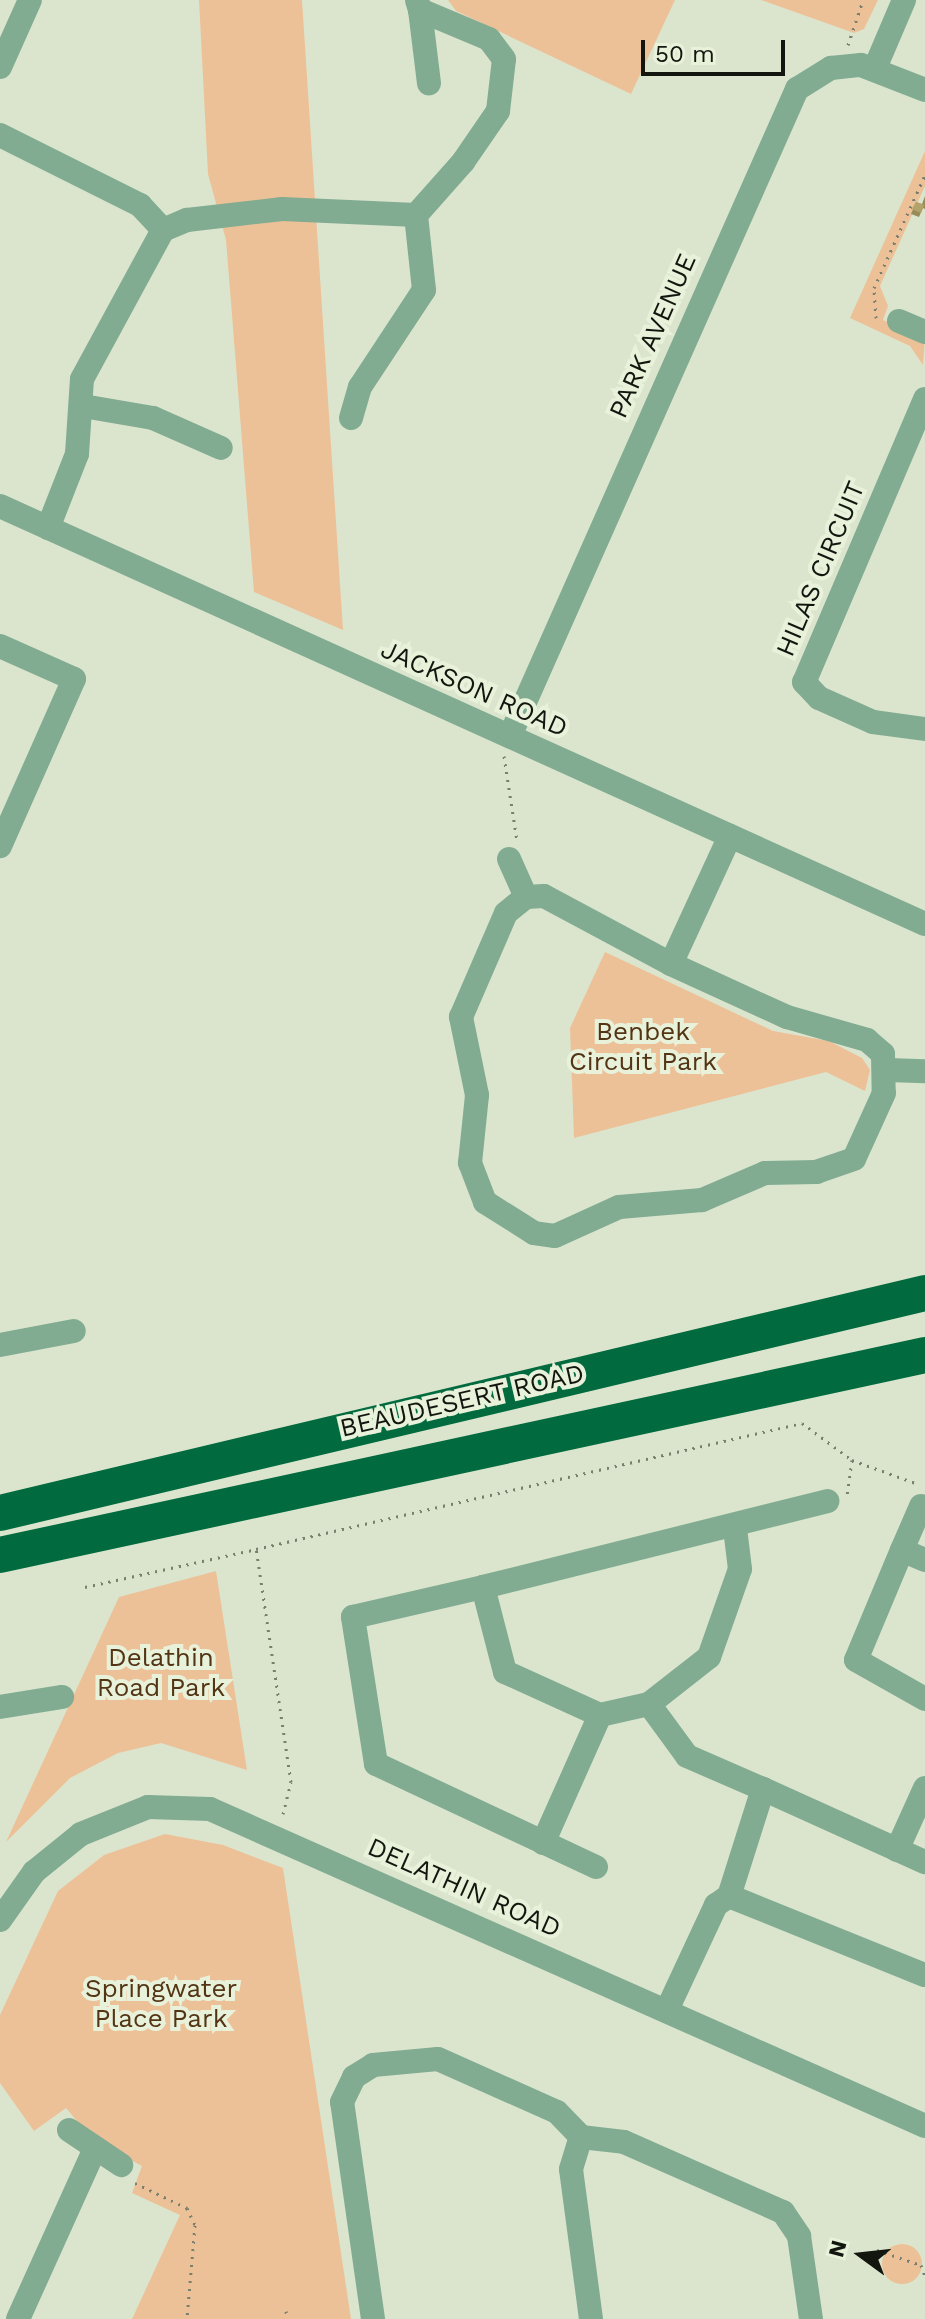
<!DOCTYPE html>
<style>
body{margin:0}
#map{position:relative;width:925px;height:2319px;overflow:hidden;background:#dbe5ce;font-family:"Work Sans",sans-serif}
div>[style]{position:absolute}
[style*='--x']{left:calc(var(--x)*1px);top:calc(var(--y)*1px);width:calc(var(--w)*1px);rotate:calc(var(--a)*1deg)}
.green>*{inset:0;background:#edc198}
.round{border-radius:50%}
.path>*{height:3px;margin-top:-1.5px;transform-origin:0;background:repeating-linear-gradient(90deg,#787f6f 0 2px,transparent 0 8px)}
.minor>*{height:24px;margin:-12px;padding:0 12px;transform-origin:12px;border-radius:12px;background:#81ac91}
.highway>*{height:36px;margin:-18px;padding:0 18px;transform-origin:18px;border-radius:18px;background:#016a3e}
.wall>*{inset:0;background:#988c5b}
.building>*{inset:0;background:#b1a36a}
span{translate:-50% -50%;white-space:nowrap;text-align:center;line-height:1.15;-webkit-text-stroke:8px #e8f2db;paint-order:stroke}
.street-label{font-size:26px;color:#12160e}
.park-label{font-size:26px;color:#533414}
.north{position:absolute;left:821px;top:2215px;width:80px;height:80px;-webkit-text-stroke:6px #e8f2db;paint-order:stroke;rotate:285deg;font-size:22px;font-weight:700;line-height:32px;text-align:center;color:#12160e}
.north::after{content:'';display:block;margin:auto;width:28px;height:36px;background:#12160e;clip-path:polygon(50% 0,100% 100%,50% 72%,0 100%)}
.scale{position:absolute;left:641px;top:40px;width:144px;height:36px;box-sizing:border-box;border:4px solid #12160e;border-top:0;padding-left:10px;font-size:24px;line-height:28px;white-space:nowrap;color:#12160e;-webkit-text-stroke:6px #e8f2db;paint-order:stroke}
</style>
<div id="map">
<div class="green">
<div style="clip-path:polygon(199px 0,302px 0,343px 630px,254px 592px,226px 240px,208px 174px)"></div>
<div style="clip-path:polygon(448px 0,675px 0,631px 94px,456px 11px)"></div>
<div style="clip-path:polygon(761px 0,878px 0,864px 29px,854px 33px)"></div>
<div style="clip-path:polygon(925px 151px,925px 186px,880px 286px,888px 306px,883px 320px,925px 339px,923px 365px,910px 346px,850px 318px)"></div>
<div style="clip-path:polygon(605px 952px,773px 1031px,829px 1041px,862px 1058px,870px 1070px,865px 1091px,826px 1072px,574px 1138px,570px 1028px)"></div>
<div style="clip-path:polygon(216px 1571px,247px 1770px,161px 1743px,118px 1753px,70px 1778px,6px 1842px,119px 1597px)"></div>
<div style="clip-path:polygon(165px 1834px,223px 1845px,283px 1868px,351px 2319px,132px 2319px,180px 2215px,132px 2193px,142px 2166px,92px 2139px,66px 2108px,34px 2131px,0 2083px,0 2015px,58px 1891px,104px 1855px)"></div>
<div class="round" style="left:882px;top:2244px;width:40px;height:40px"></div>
</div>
<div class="path">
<div style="--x:848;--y:45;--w:47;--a:-71.6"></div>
<div style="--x:876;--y:318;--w:30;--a:-94"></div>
<div style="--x:874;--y:288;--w:124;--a:-65.7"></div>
<div style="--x:504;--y:756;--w:86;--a:81.3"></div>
<div style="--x:852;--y:1460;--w:70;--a:20"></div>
<div style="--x:85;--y:1587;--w:175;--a:-12.5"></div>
<div style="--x:283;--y:1814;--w:33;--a:-76"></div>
<div style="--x:291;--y:1782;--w:236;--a:-98.5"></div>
<div style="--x:256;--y:1549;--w:560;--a:-12.99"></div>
<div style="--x:802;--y:1423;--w:62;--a:36.5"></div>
<div style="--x:852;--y:1460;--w:34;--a:98"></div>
<div style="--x:135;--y:2183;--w:58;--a:25.7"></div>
<div style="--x:187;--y:2208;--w:19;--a:65"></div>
<div style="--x:195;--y:2225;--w:94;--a:94.9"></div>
<div style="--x:877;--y:2250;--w:46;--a:18.8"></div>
<div style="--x:921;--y:2265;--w:12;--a:70"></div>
<div style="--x:286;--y:2311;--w:8;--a:83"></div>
</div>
<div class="minor">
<div style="--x:420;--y:10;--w:74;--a:83"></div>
<div style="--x:0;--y:67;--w:73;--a:-65.9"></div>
<div style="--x:875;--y:68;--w:74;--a:-66.9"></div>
<div style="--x:0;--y:135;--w:157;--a:26.6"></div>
<div style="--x:140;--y:205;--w:34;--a:47"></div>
<div style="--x:899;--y:321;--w:28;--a:23"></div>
<div style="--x:925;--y:399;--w:308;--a:113.1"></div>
<div style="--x:804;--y:682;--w:22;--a:47"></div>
<div style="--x:819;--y:698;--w:59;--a:24"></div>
<div style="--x:873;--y:722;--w:52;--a:7.7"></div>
<div style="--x:83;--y:406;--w:71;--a:9.7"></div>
<div style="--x:153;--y:418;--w:74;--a:23.8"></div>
<div style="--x:351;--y:418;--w:32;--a:-74"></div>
<div style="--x:360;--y:387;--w:116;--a:-56.6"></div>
<div style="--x:424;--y:290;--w:75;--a:-96.1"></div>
<div style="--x:0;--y:506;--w:1015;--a:24.32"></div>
<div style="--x:48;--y:528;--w:79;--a:-68.6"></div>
<div style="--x:77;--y:454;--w:75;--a:-86.2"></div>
<div style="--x:82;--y:379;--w:170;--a:-61.5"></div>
<div style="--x:163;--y:230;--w:26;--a:-23"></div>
<div style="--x:187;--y:220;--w:96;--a:-6.6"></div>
<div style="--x:282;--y:209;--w:134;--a:2.6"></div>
<div style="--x:416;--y:215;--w:71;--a:-48.4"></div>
<div style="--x:463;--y:162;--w:62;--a:-55.5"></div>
<div style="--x:498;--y:111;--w:52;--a:-83.4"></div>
<div style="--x:504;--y:59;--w:25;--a:-127"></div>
<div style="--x:489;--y:39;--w:75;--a:-157.2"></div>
<div style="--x:420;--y:10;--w:10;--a:-107"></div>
<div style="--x:0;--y:646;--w:81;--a:24"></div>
<div style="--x:74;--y:679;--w:183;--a:113.9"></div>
<div style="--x:510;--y:736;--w:708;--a:-66.08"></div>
<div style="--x:797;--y:89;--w:40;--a:-32"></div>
<div style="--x:831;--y:68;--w:30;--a:-6"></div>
<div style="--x:861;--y:65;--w:69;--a:21.3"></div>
<div style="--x:509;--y:859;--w:42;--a:65.9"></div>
<div style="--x:544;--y:896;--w:144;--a:28.2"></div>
<div style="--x:671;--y:964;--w:128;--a:24.6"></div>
<div style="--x:787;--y:1017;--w:83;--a:16"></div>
<div style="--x:867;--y:1040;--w:21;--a:41"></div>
<div style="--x:883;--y:1054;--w:39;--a:89"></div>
<div style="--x:884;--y:1093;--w:72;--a:114.4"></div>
<div style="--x:854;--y:1159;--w:39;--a:161"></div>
<div style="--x:817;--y:1172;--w:52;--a:178.9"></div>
<div style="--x:765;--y:1173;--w:69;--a:156.8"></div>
<div style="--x:702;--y:1200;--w:83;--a:175.2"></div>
<div style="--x:619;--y:1207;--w:70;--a:155.6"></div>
<div style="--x:555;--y:1236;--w:21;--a:-172"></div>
<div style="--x:534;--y:1233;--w:58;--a:-147.7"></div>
<div style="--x:485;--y:1202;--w:42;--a:-111"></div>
<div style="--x:470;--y:1163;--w:68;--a:-84.1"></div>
<div style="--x:477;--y:1095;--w:80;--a:-101.6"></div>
<div style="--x:461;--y:1017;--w:113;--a:-66.6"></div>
<div style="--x:506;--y:913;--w:26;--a:-39"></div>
<div style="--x:526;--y:897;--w:18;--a:-3"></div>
<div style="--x:671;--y:964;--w:141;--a:-65.3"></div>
<div style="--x:888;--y:1070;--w:37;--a:2"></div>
<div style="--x:0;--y:1345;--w:75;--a:-10.7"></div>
<div style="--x:902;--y:1550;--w:48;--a:-66.6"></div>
<div style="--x:925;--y:1560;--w:25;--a:-157"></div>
<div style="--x:902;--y:1550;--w:119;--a:112.7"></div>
<div style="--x:856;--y:1660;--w:79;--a:29.5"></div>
<div style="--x:483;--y:1587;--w:355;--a:-14"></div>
<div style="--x:649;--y:1704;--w:64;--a:53.8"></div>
<div style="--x:687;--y:1756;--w:83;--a:23.5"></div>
<div style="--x:763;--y:1789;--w:112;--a:107.6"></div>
<div style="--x:0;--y:1707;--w:63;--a:-9.2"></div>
<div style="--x:763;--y:1789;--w:178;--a:24.3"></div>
<div style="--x:543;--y:1843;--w:140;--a:-66"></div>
<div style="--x:600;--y:1715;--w:50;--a:-12.7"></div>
<div style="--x:649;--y:1704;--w:76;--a:-38.1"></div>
<div style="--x:709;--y:1657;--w:93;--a:-70.6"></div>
<div style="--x:740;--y:1569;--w:41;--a:-97"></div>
<div style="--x:897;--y:1850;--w:68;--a:-65.7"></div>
<div style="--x:596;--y:1867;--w:243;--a:-154.9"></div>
<div style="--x:376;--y:1764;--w:149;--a:-98.9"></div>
<div style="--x:353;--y:1617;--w:133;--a:-13"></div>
<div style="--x:483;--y:1587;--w:88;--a:75.5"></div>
<div style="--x:505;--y:1672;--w:104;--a:24.4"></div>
<div style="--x:0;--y:1920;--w:59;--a:-54.7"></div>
<div style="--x:34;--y:1872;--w:60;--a:-39"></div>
<div style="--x:81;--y:1834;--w:72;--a:-21.9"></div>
<div style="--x:148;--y:1807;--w:62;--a:1.8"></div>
<div style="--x:210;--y:1809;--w:782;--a:23.91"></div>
<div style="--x:667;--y:2010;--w:116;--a:-65"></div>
<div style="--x:716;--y:1905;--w:16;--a:-35"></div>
<div style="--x:729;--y:1896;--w:211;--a:22"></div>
<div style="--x:69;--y:2130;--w:63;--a:33.9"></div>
<div style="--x:18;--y:2319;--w:182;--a:-65.7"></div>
<div style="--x:373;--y:2319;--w:219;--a:-98.1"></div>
<div style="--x:342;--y:2102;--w:28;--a:-64"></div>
<div style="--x:354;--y:2077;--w:22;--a:-32"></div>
<div style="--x:373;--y:2065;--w:65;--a:-5.3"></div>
<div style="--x:438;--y:2059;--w:130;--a:24"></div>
<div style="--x:557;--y:2112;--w:35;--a:46"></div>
<div style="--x:591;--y:2319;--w:151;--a:-97.6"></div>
<div style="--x:571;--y:2169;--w:34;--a:-73"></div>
<div style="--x:581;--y:2137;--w:43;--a:6.6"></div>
<div style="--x:624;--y:2142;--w:174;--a:23.8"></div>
<div style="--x:783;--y:2212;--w:29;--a:56"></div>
<div style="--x:799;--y:2236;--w:84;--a:81.8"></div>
</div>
<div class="highway">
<div style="--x:0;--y:1513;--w:951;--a:-13.38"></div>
<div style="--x:0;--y:1555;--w:946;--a:-12.2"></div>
</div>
<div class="wall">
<div style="clip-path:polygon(925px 196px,925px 209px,923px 208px,919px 217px,911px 214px,916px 202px,922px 204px)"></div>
</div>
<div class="building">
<div style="clip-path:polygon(916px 202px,924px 205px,921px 213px,912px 209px)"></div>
</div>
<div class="street-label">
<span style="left:653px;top:336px;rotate:-66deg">PARK AVENUE</span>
<span style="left:821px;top:569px;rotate:-67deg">HILAS CIRCUIT</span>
<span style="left:474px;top:689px;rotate:24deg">JACKSON ROAD</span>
<span style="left:462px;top:1401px;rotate:-13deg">BEAUDESERT ROAD</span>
<span style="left:464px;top:1888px;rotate:24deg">DELATHIN ROAD</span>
</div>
<div class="park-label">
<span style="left:643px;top:1047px">Benbek<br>Circuit Park</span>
<span style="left:161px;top:1673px">Delathin<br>Road Park</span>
<span style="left:161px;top:2004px">Springwater<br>Place Park</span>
</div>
<div class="north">N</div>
<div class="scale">50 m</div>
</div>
